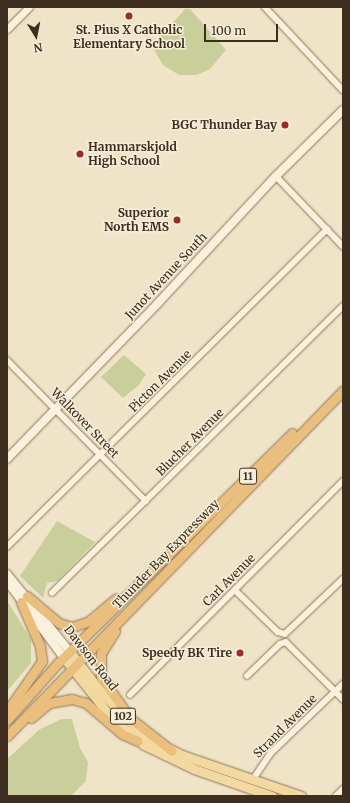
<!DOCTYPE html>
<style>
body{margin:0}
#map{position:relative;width:350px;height:803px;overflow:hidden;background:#f0e4c8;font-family:Merriweather,serif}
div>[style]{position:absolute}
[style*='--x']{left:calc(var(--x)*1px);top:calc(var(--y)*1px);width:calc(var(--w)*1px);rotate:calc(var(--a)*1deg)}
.green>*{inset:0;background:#c9cf9b}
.roads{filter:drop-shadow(0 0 1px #8d765c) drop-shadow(0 0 1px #8d765c)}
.minor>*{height:5.5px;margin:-2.75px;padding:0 2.75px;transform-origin:2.75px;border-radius:2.75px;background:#faf1dc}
.tertiary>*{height:7px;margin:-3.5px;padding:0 3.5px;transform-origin:3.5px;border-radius:3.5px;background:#faf1dc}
.secondary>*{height:8px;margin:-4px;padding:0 4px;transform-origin:4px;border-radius:4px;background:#faf1dc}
.primary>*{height:9px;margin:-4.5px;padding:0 4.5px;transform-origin:4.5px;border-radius:4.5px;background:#f3d9a0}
.trunk>*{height:9px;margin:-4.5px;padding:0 4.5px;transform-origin:4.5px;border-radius:4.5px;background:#eabe7c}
.dots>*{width:11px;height:11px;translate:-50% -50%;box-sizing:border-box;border:2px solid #f7eed8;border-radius:50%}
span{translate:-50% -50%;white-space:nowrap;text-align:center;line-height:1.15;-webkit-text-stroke:3px #f7eed8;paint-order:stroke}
.shield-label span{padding:1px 3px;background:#f7eed8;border:1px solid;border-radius:3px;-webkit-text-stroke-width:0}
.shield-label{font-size:11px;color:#3d2e20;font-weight:700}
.poi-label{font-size:12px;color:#3d2e20;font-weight:700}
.right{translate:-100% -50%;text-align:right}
.left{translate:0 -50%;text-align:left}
.street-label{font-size:12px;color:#3d2e20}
.frame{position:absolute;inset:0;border:8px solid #3d2e20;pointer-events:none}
.north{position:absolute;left:16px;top:16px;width:40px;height:40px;-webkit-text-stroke:3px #f7eed8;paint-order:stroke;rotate:170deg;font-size:11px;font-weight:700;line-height:16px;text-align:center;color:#3d2e20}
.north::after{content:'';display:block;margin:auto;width:14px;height:18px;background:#3d2e20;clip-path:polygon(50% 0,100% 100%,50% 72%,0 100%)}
.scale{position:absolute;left:204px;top:24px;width:74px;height:18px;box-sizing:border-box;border:2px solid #3d2e20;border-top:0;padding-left:5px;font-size:12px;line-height:14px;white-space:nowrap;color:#3d2e20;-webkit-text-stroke:3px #f7eed8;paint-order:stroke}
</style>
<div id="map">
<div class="green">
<div style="clip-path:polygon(185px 9px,190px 9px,226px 50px,210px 69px,197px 75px,179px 75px,163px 65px,152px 46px)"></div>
<div style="clip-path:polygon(124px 355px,146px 374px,139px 385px,123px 398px,101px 377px)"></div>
<div style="clip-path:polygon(57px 521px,95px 542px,57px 581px,47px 583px,43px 598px,20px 576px)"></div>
<div style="clip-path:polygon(7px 601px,31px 639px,31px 663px,7px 691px)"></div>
<div style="clip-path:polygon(62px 719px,72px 719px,80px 748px,88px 762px,86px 781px,71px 796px,7px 796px,7px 759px,40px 729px)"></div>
</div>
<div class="roads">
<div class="minor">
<div style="--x:265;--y:7;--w:114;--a:46.8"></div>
<div style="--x:276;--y:176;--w:97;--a:46.3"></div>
<div style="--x:7;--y:360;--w:198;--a:45.4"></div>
<div style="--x:7;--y:547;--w:451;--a:-44.8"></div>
<div style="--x:235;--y:590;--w:60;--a:44.3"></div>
<div style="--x:278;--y:632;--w:7;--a:16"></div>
<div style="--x:285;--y:634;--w:80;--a:-43.5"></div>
<div style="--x:52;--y:593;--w:409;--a:-44.6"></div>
<div style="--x:247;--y:676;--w:46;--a:-44.1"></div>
<div style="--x:280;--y:644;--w:6;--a:-18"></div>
<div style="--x:286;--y:642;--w:81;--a:45"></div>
<div style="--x:130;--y:695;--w:302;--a:-45.1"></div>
<div style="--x:252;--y:781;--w:34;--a:-56"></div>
<div style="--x:271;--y:753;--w:100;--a:-43.8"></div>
<div style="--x:336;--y:796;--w:10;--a:-45"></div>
</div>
<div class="tertiary">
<div style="--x:7;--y:29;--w:31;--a:-45"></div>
</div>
<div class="secondary">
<div style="--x:7;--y:459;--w:217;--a:-45.9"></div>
<div style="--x:158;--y:303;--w:173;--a:-47.1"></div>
<div style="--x:276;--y:176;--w:94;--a:-44.6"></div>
<div style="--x:7;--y:574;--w:100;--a:51.1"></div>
<div style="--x:7;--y:581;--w:96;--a:53.5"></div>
</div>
<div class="primary">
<div style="--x:70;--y:652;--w:49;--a:52.4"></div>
<div style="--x:100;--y:691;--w:64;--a:45"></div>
<div style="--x:145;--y:736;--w:42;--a:27.2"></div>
<div style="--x:182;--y:755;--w:126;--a:19"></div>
<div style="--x:64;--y:658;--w:75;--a:51.5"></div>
<div style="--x:111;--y:717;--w:43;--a:40.3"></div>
<div style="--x:144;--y:745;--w:55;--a:25.6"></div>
<div style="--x:194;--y:769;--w:83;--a:19.1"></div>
</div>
<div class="trunk">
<div style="--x:27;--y:596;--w:42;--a:40.2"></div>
<div style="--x:59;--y:623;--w:14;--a:17"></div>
<div style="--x:72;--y:627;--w:18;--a:-19"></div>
<div style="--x:89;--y:621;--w:35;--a:-40"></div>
<div style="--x:115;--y:631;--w:26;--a:122"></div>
<div style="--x:101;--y:653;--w:24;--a:90"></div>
<div style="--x:101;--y:677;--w:50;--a:54.7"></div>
<div style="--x:130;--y:718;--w:53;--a:38.2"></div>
<div style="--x:7;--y:711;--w:61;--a:-55"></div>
<div style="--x:42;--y:661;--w:15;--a:-98"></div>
<div style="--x:40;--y:646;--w:48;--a:-113.4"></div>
<div style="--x:31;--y:718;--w:23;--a:-40"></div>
<div style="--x:49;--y:703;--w:23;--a:-10"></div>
<div style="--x:72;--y:699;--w:15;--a:16"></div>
<div style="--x:86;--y:703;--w:48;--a:40.7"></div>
<div style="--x:122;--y:734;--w:17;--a:24"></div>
<div style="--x:7;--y:720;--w:76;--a:-48.2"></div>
<div style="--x:58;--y:663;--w:328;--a:-44.5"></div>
<div style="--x:7;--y:736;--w:482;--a:-45.8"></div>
</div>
</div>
<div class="dots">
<div style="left:129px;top:16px;background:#9e2a2b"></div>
<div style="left:285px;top:125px;background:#9e2a2b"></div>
<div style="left:80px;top:154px;background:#9e2a2b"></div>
<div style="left:177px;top:220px;background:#9e2a2b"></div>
<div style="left:240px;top:653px;background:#9e2a2b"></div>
</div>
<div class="shield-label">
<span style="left:248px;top:476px">11</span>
<span style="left:123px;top:716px">102</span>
</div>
<div class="poi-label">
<span style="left:129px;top:37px">St. Pius X Catholic<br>Elementary School</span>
<span class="right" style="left:277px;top:125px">BGC Thunder Bay</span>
<span class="left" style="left:88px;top:154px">Hammarskjold<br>High School</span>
<span class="right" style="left:169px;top:220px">Superior<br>North EMS</span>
<span class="right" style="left:232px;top:653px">Speedy BK Tire</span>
</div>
<div class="street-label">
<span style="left:166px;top:276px;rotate:-47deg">Junot Avenue South</span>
<span style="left:160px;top:381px;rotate:-45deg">Picton Avenue</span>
<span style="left:85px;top:423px;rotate:46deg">Walkover Street</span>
<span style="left:190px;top:442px;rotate:-45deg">Blucher Avenue</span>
<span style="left:166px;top:554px;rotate:-46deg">Thunder Bay Expressway</span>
<span style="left:229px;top:580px;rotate:-45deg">Carl Avenue</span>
<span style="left:91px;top:658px;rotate:52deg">Dawson Road</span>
<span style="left:285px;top:726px;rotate:-45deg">Strand Avenue</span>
</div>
<div class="frame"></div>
<div class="north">N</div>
<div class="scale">100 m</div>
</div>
